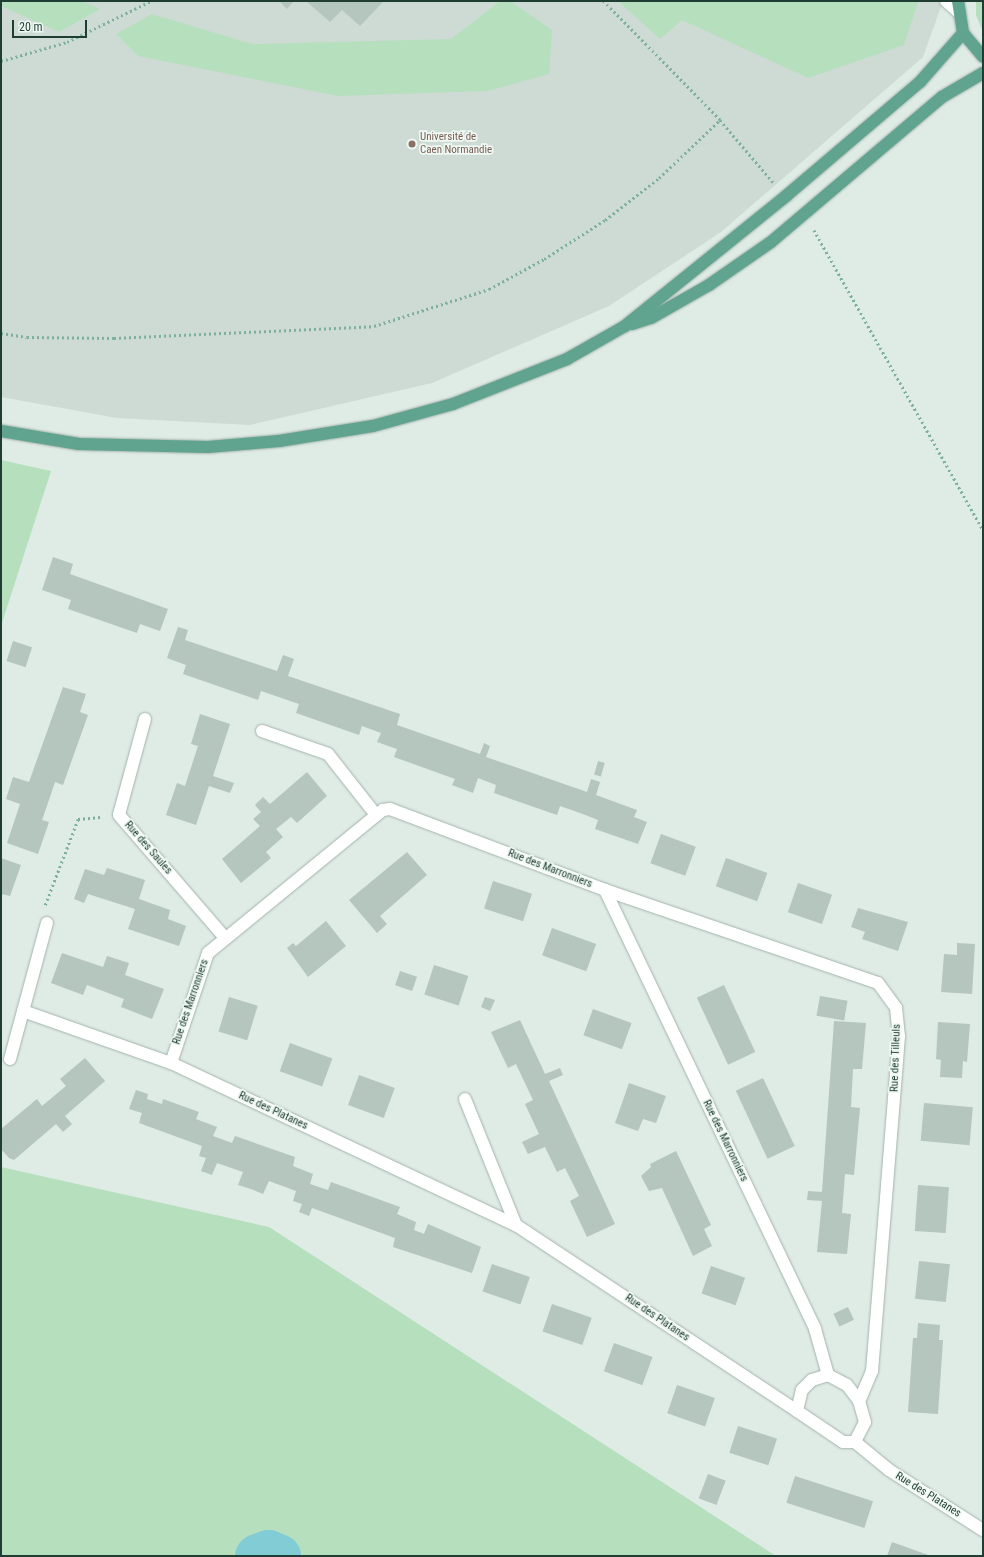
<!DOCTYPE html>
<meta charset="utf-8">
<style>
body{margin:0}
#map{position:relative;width:984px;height:1557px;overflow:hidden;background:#dfebe5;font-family:"Roboto Condensed",sans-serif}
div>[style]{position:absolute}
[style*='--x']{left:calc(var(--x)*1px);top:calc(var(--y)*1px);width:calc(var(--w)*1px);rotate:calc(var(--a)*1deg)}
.built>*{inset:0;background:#cddbd4}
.green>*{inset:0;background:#b6dfbe}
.river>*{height:45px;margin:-22.5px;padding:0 22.5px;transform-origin:22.5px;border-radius:22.5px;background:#82cdd5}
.building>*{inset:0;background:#b4c6be;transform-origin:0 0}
.path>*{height:2.5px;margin-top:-1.25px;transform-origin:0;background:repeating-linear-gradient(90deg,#7db19e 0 2px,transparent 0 5px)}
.roads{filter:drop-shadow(0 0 1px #a2b3ac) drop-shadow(0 0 1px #a2b3ac)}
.minor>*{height:12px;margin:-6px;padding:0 6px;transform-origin:6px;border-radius:6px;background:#fff}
.major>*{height:12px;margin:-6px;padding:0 6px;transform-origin:6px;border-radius:6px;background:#60a48f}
.dots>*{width:11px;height:11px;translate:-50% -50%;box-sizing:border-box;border:2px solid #eff8f3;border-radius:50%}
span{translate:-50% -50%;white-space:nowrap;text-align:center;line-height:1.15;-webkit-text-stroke:3.5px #eff8f3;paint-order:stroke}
.education-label{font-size:11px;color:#785e54}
.left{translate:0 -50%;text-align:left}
.street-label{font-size:11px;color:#1f3d33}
.frame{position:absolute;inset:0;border:2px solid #1f3d33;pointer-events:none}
.scale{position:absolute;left:12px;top:20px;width:75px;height:18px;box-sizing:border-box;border:2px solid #1f3d33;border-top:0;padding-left:5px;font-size:12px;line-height:14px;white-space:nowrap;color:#1f3d33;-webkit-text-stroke:3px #eff8f3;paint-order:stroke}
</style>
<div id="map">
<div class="built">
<div style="clip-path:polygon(1px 1px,943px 1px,923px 57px,721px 232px,609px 306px,432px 383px,250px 425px,117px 418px,1px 397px)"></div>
</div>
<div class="green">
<div style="clip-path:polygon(1px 1px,82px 1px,100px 9px,59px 32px,1px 6px)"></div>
<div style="clip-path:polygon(500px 1px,510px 1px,552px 30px,549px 74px,487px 91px,338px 96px,138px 56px,116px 34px,152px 14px,252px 44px,451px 39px)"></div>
<div style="clip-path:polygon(618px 1px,916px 1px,918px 2px,904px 45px,808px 78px,682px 20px,660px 39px)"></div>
<div style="clip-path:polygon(976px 1px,983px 1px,983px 32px,976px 15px)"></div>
<div style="clip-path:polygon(1px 460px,51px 471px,1px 626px)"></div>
<div style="clip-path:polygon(1px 1167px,269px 1227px,776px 1556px,1px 1556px)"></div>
</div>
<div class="river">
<div style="--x:257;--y:1556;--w:12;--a:-20"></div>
<div style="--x:268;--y:1552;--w:11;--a:22"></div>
</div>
<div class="building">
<div style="clip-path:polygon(279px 1px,294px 1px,287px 9px)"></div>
<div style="clip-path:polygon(306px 1px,384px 1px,360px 26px,342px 10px,330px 22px)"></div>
<div style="clip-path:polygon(53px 557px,73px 564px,70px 574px,168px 609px,160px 631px,140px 624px,137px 633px,68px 609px,71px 600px,42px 590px)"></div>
<div style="clip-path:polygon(178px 627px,188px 630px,185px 640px,277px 671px,283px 655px,294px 659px,288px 676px,400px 714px,397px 725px,480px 754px,484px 743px,490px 746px,486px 757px,587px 792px,591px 779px,600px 782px,596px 795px,637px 810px,634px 817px,647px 822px,638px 844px,595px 829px,598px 820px,580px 813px,560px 806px,557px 815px,494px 793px,496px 785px,478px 778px,473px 793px,452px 785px,455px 779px,394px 757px,397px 749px,377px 742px,381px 733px,362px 726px,359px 735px,296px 713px,299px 704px,261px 691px,258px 700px,183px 674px,186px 665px,167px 658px)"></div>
<div style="left:13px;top:641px;width:20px;height:21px;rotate:18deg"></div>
<div style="clip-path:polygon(63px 687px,86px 694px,80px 712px,88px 715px,63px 785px,55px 782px,49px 800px,42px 820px,49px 822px,38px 854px,7px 843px,20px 804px,6px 799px,13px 777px,29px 782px)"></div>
<div style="clip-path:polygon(200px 714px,230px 724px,213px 776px,234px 783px,230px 793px,209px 786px,196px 825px,166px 815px,177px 783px,185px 786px,198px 746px,191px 744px)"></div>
<div style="left:598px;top:761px;width:7px;height:14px;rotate:16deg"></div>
<div style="clip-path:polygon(307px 772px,327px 796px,297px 823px,291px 817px,276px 829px,283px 837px,266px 852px,271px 858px,241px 883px,222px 859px,260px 826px,253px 819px,261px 812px,255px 805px,263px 797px,270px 804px)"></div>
<div style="left:661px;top:834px;width:37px;height:31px;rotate:20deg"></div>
<div style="clip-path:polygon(407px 852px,427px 875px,380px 916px,387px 924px,377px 933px,349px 900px)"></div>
<div style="clip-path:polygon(1px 858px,21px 865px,10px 896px,1px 894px)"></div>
<div style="left:726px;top:858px;width:44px;height:30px;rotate:20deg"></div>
<div style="clip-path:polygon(107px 868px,145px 880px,139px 899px,170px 910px,168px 919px,186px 926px,179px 946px,128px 929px,135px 909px,88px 894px,84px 903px,74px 899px,85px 869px,104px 875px)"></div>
<div style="left:493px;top:881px;width:41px;height:29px;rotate:18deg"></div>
<div style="left:798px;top:883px;width:36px;height:31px;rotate:19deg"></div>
<div style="clip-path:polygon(858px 908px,908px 922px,898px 951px,862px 939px,865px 932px,851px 927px)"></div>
<div style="clip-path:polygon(326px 921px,346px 946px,308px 977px,287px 948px,293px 943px,296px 946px)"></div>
<div style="left:552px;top:928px;width:47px;height:29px;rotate:20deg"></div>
<div style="clip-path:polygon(957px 943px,975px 944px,972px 994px,941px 992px,944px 954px,957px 955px)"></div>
<div style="clip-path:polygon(62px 953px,103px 967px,107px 956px,129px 963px,125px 975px,164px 989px,152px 1019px,121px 1007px,124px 999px,87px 985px,83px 995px,51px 983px)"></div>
<div style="left:434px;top:965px;width:36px;height:31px;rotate:18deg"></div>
<div style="left:400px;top:971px;width:18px;height:15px;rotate:19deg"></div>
<div style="left:724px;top:985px;width:74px;height:30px;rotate:65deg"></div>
<div style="left:820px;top:996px;width:28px;height:20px;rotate:10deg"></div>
<div style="left:229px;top:997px;width:30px;height:36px;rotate:17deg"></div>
<div style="clip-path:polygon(485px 997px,495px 1000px,490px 1011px,481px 1007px)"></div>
<div style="left:593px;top:1009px;width:41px;height:28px;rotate:20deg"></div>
<div style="clip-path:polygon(520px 1020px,545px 1074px,560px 1068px,563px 1075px,549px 1081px,615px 1224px,587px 1237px,570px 1201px,579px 1196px,565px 1168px,557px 1172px,545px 1147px,528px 1154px,522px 1142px,539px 1134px,525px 1104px,533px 1100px,516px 1064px,508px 1068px,491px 1032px)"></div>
<div style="clip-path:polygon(834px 1021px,866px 1023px,862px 1069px,853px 1069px,851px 1107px,860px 1108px,854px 1175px,845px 1174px,842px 1213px,851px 1214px,847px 1254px,817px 1252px,822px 1201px,807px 1200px,808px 1191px,822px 1192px)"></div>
<div style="clip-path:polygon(938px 1022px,970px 1024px,967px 1062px,963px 1061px,962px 1078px,940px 1077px,941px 1060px,936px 1059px)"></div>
<div style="left:290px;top:1043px;width:45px;height:30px;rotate:20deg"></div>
<div style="clip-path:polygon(85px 1058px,105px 1081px,65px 1116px,72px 1124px,63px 1132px,56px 1124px,14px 1160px,9px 1158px,1px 1149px,1px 1129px,37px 1099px,42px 1106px,66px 1086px,60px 1079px)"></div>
<div style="left:359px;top:1075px;width:38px;height:32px;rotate:20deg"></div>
<div style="left:763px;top:1078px;width:75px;height:30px;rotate:65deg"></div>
<div style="clip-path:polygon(629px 1083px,666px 1096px,656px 1123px,643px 1119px,638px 1131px,615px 1123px)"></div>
<div style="clip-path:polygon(136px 1090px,148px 1094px,147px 1099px,162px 1104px,163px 1099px,199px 1112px,196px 1119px,217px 1127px,213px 1136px,232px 1143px,235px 1136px,295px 1157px,293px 1166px,313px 1174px,310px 1184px,328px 1190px,331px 1182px,400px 1207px,397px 1214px,416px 1222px,414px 1230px,424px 1234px,428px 1224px,481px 1247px,472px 1273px,393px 1247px,395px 1238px,312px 1208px,309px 1216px,299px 1212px,302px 1204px,293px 1201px,296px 1191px,269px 1181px,263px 1194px,251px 1189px,238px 1185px,243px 1172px,217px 1163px,212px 1175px,201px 1171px,206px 1158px,199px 1156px,202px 1146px,139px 1123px,142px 1113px,129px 1109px)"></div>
<div style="left:924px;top:1103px;width:49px;height:38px;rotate:5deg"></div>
<div style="clip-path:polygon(676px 1151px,711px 1225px,704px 1229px,712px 1246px,693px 1256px,662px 1188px,649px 1191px,641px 1176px,651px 1167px,650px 1164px)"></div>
<div style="left:918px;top:1185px;width:31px;height:46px;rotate:4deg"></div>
<div style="left:919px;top:1261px;width:31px;height:38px;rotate:6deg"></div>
<div style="left:492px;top:1264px;width:40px;height:29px;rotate:19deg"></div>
<div style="left:711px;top:1266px;width:36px;height:29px;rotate:19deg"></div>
<div style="left:552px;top:1304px;width:42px;height:29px;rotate:19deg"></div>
<div style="left:848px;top:1307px;width:14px;height:16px;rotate:65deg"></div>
<div style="clip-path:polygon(918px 1323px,940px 1325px,939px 1340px,943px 1340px,938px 1414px,908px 1412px,913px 1338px,917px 1338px)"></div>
<div style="left:614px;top:1343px;width:41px;height:30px;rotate:20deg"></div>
<div style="left:677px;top:1385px;width:40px;height:30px;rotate:19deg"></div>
<div style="left:738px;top:1426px;width:41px;height:28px;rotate:18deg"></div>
<div style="left:708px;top:1474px;width:19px;height:26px;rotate:21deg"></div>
<div style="left:795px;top:1476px;width:82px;height:28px;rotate:18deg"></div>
<div style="clip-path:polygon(892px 1542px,931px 1556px,887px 1556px)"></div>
</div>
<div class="path">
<div style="--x:1;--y:61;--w:69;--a:-16.1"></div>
<div style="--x:67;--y:42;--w:93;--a:-26"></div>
<div style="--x:720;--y:120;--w:82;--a:49.5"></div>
<div style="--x:814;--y:230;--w:344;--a:60.6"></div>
<div style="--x:1;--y:333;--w:26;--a:9"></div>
<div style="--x:27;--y:337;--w:87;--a:0.7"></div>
<div style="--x:114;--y:338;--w:260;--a:-2.6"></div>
<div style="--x:374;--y:326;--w:121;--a:-17.8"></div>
<div style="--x:489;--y:289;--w:63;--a:-28.6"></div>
<div style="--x:544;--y:259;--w:72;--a:-32.6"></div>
<div style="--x:605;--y:220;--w:68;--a:-37.9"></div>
<div style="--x:659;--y:178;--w:84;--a:-43.6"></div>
<div style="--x:720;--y:120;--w:167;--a:-134.5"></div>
<div style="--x:45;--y:905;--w:92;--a:-69"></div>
<div style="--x:78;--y:819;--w:23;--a:-5"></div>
</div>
<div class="roads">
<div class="minor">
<div style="--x:946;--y:1;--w:15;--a:42"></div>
<div style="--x:145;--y:719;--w:99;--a:105.2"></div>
<div style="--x:119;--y:815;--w:162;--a:49.2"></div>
<div style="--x:262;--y:731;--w:70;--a:19.2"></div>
<div style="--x:328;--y:754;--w:78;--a:51.8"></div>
<div style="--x:605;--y:890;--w:288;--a:18.8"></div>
<div style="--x:878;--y:983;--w:31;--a:54"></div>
<div style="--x:896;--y:1008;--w:28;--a:84"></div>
<div style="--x:899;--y:1036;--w:336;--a:94.6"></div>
<div style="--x:872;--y:1371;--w:33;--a:113"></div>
<div style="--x:23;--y:1011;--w:157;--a:19.4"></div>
<div style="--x:171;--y:1063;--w:381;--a:25.2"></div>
<div style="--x:516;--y:1225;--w:337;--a:33.5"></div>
<div style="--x:10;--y:1059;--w:141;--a:-74.8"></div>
<div style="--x:171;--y:1063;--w:116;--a:-71.4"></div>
<div style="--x:208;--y:953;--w:226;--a:-39.3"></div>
<div style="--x:383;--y:810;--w:7;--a:-8"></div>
<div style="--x:390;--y:809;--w:230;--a:20.6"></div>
<div style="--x:605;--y:890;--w:487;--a:64.4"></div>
<div style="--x:815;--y:1329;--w:48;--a:74.2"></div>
<div style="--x:465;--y:1099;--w:136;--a:68"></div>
<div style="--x:828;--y:1375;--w:21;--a:28"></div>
<div style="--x:847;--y:1385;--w:20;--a:53"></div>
<div style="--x:859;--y:1401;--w:22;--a:74"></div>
<div style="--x:865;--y:1422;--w:22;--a:117"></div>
<div style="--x:855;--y:1442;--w:12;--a:180"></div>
<div style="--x:843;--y:1442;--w:55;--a:-146"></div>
<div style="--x:797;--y:1411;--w:22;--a:-77"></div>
<div style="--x:802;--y:1390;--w:14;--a:-45"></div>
<div style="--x:812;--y:1380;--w:17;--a:-17"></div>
<div style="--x:855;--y:1442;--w:44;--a:39.5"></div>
<div style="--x:889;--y:1470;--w:112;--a:32.6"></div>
</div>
<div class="major">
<div style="--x:958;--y:1;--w:32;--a:81"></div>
<div style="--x:963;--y:33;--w:31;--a:50"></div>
<div style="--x:632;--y:324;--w:20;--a:-18"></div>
<div style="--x:651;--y:318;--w:67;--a:-29.6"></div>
<div style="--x:709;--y:285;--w:75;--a:-34.7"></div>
<div style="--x:771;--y:242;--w:224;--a:-40.3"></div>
<div style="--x:942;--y:97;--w:48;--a:-30.3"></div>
<div style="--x:1;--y:431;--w:79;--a:9.5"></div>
<div style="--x:79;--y:444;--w:129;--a:1.3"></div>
<div style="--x:208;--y:447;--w:71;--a:-4.8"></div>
<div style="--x:279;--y:441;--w:95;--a:-9.1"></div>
<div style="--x:373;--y:426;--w:83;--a:-15.4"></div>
<div style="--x:453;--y:404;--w:123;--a:-21.5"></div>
<div style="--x:567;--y:359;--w:67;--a:-29.6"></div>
<div style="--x:625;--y:326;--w:207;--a:-38.9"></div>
<div style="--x:786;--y:196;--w:176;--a:-40.4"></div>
<div style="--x:920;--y:82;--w:65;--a:-48.7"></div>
</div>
</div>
<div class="dots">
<div style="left:412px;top:144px;background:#8d6e63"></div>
</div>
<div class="education-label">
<span class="left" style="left:420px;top:144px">Université de<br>Caen Normandie</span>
</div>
<div class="street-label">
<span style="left:148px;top:848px;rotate:49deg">Rue des Saules</span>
<span style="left:550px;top:869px;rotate:21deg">Rue des Marronniers</span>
<span style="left:191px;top:1002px;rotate:-71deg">Rue des Marronniers</span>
<span style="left:896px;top:1058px;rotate:-88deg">Rue des Tilleuls</span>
<span style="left:273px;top:1111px;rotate:25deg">Rue des Platanes</span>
<span style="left:725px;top:1141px;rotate:64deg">Rue des Marronniers</span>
<span style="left:657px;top:1318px;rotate:34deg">Rue des Platanes</span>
<span style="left:928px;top:1495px;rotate:32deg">Rue des Platanes</span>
</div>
<div class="frame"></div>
<div class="scale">20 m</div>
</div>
